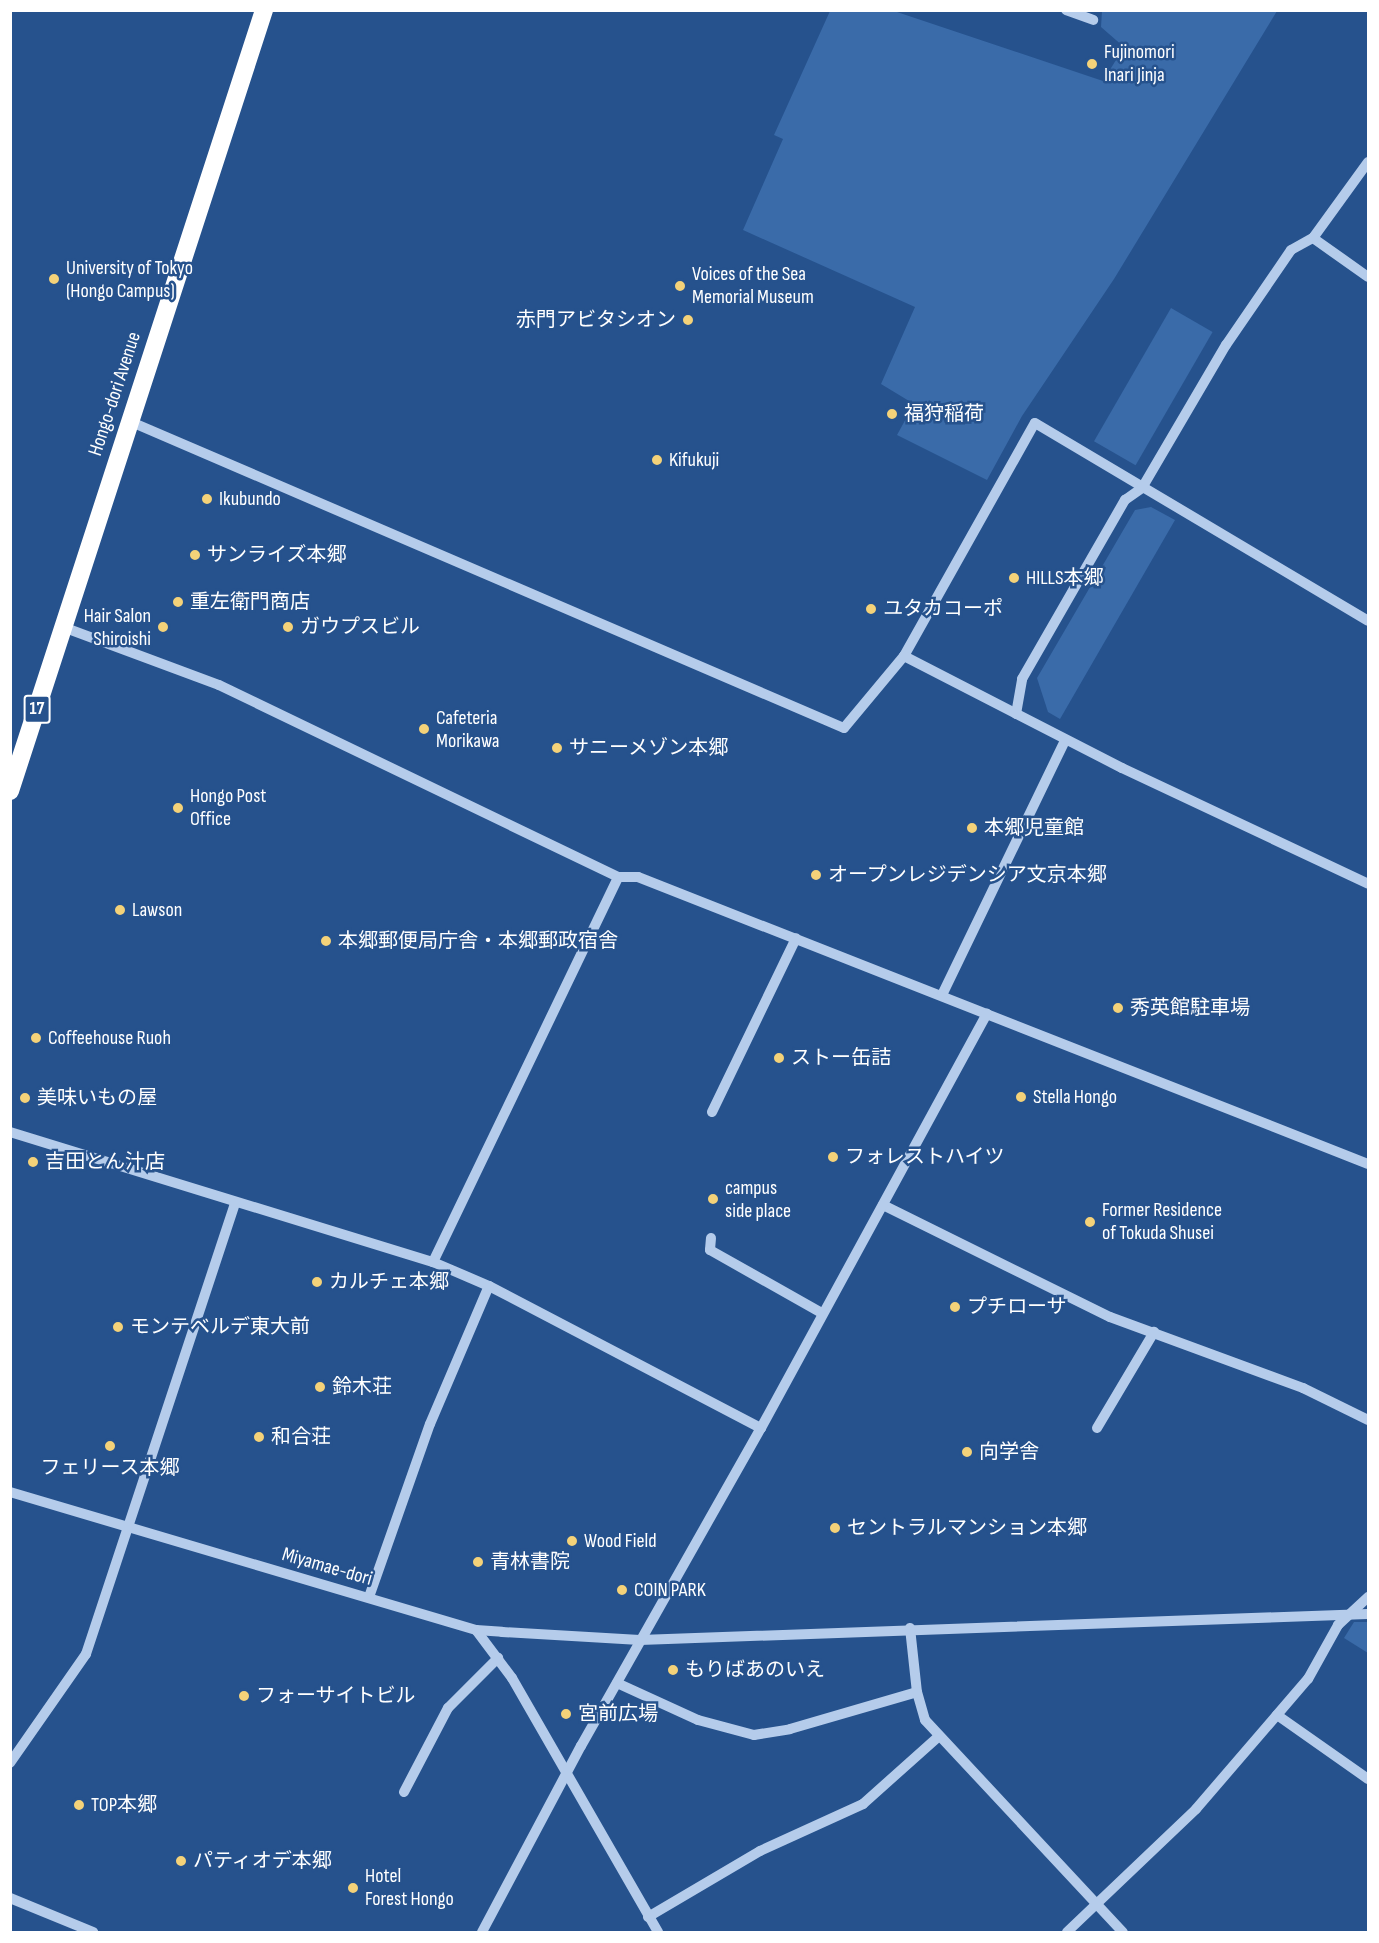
<!DOCTYPE html>
<meta charset="utf-8">
<style>
body{margin:0}
#map{position:relative;width:1379px;height:1943px;overflow:hidden;background:#26528d;font-family:"Sofia Sans Condensed","Noto Sans JP",sans-serif}
div>[style]{position:absolute}
[style*='--x']{left:calc(var(--x)*1px);top:calc(var(--y)*1px);width:calc(var(--w)*1px);rotate:calc(var(--a)*1deg)}
.green>*{inset:0;background:#3a6ba9;transform-origin:0 0}
.minor>*{height:10px;margin:-5px;padding:0 5px;transform-origin:5px;border-radius:5px;background:#b5cceb}
.highway>*{height:18px;margin:-9px;padding:0 9px;transform-origin:9px;border-radius:9px;background:#fff}
.dots>*{width:16px;height:16px;translate:-50% -50%;box-sizing:border-box;border:3px solid #26528d;border-radius:50%}
span{translate:-50% -50%;white-space:nowrap;text-align:center;line-height:1.15;-webkit-text-stroke:5px #26528d;paint-order:stroke}
.shield-label span{padding:2px 4px;background:#26528d;border:2px solid;border-radius:4px;-webkit-text-stroke-width:0}
.shield-label{font-size:18px;color:#fff;font-weight:700}
.poi-label{font-size:20px;color:#fff}
.left{translate:0 -50%;text-align:left}
.right{translate:-100% -50%;text-align:right}
.street-label{font-size:20px;color:#fff}
.frame{position:absolute;inset:0;border:12px solid #fff;pointer-events:none}
</style>
<div id="map">
<div class="green">
<div style="clip-path:polygon(830px 11px,894px 11px,1103px 81px,1124px 47px,1101px 27px,1102px 11px,1277px 11px,1114px 279px,1022px 416px,987px 480px,897px 435px,914px 404px,881px 384px,915px 307px,743px 230px,783px 139px,774px 135px)"></div>
<div style="left:1171px;top:308px;width:48px;height:154px;rotate:30deg"></div>
<div style="clip-path:polygon(1151px 507px,1175px 520px,1060px 719px,1048px 712px,1037px 678px,1135px 510px)"></div>
<div style="clip-path:polygon(1354px 1622px,1368px 1622px,1368px 1653px,1344px 1638px)"></div>
</div>
<div class="minor">
<div style="--x:1066;--y:10;--w:29;--a:20"></div>
<div style="--x:1313;--y:238;--w:67;--a:35.3"></div>
<div style="--x:129;--y:421;--w:778;--a:23.24"></div>
<div style="--x:844;--y:728;--w:94;--a:-50.2"></div>
<div style="--x:904;--y:656;--w:267;--a:-60.7"></div>
<div style="--x:1035;--y:423;--w:387;--a:30.7"></div>
<div style="--x:63;--y:627;--w:166;--a:20.4"></div>
<div style="--x:219;--y:685;--w:443;--a:25.7"></div>
<div style="--x:618;--y:877;--w:20;--a:0"></div>
<div style="--x:638;--y:877;--w:784;--a:21.46"></div>
<div style="--x:904;--y:656;--w:245;--a:27.2"></div>
<div style="--x:1122;--y:768;--w:272;--a:25.2"></div>
<div style="--x:1016;--y:714;--w:36;--a:-80"></div>
<div style="--x:1022;--y:679;--w:207;--a:-60.1"></div>
<div style="--x:1125;--y:500;--w:21;--a:-35"></div>
<div style="--x:1142;--y:488;--w:166;--a:-59.6"></div>
<div style="--x:1226;--y:345;--w:115;--a:-55.6"></div>
<div style="--x:1291;--y:250;--w:25;--a:-29"></div>
<div style="--x:1313;--y:238;--w:94;--a:-54.1"></div>
<div style="--x:942;--y:995;--w:283;--a:-64.2"></div>
<div style="--x:712;--y:1112;--w:193;--a:-64.2"></div>
<div style="--x:10;--y:1132;--w:443;--a:17.1"></div>
<div style="--x:433;--y:1262;--w:61;--a:23.2"></div>
<div style="--x:489;--y:1286;--w:307;--a:27.6"></div>
<div style="--x:883;--y:1205;--w:253;--a:26.3"></div>
<div style="--x:1110;--y:1317;--w:206;--a:20.2"></div>
<div style="--x:1303;--y:1388;--w:72;--a:26.2"></div>
<div style="--x:711;--y:1238;--w:12;--a:95"></div>
<div style="--x:710;--y:1250;--w:129;--a:29.4"></div>
<div style="--x:433;--y:1262;--w:427;--a:-64.3"></div>
<div style="--x:1097;--y:1428;--w:112;--a:-59.3"></div>
<div style="--x:10;--y:1492;--w:486;--a:16.5"></div>
<div style="--x:476;--y:1630;--w:26;--a:4"></div>
<div style="--x:502;--y:1632;--w:138;--a:3.3"></div>
<div style="--x:640;--y:1640;--w:728;--a:-2.05"></div>
<div style="--x:369;--y:1597;--w:183;--a:-70.6"></div>
<div style="--x:430;--y:1424;--w:150;--a:-66.9"></div>
<div style="--x:910;--y:1628;--w:64;--a:83.8"></div>
<div style="--x:917;--y:1692;--w:29;--a:74"></div>
<div style="--x:925;--y:1720;--w:290;--a:47"></div>
<div style="--x:476;--y:1630;--w:60;--a:53.1"></div>
<div style="--x:512;--y:1678;--w:293;--a:60.1"></div>
<div style="--x:617;--y:1683;--w:89;--a:24.6"></div>
<div style="--x:698;--y:1720;--w:58;--a:15"></div>
<div style="--x:754;--y:1735;--w:36;--a:-9"></div>
<div style="--x:790;--y:1729;--w:132;--a:-16.2"></div>
<div style="--x:1277;--y:1715;--w:111;--a:35.1"></div>
<div style="--x:10;--y:1763;--w:133;--a:-55.1"></div>
<div style="--x:86;--y:1654;--w:475;--a:-71.7"></div>
<div style="--x:404;--y:1792;--w:95;--a:-62.4"></div>
<div style="--x:448;--y:1708;--w:71;--a:-45"></div>
<div style="--x:10;--y:1898;--w:90;--a:22.3"></div>
<div style="--x:648;--y:1917;--w:130;--a:-30.5"></div>
<div style="--x:760;--y:1851;--w:113;--a:-24.5"></div>
<div style="--x:863;--y:1804;--w:101;--a:-41.8"></div>
<div style="--x:482;--y:1932;--w:211;--a:-62"></div>
<div style="--x:581;--y:1746;--w:365;--a:-60.5"></div>
<div style="--x:761;--y:1428;--w:472;--a:-61.4"></div>
<div style="--x:1067;--y:1932;--w:178;--a:-43.6"></div>
<div style="--x:1196;--y:1809;--w:172;--a:-49.3"></div>
<div style="--x:1308;--y:1679;--w:62;--a:-60.9"></div>
<div style="--x:1338;--y:1625;--w:41;--a:-43"></div>
</div>
<div class="highway">
<div style="--x:10;--y:791;--w:821;--a:-71.98"></div>
</div>
<div class="dots">
<div style="left:1092px;top:64px;background:#f4d279"></div>
<div style="left:54px;top:279px;background:#f4d279"></div>
<div style="left:680px;top:286px;background:#f4d279"></div>
<div style="left:688px;top:320px;background:#f4d279"></div>
<div style="left:892px;top:414px;background:#f4d279"></div>
<div style="left:657px;top:460px;background:#f4d279"></div>
<div style="left:207px;top:499px;background:#f4d279"></div>
<div style="left:195px;top:555px;background:#f4d279"></div>
<div style="left:1014px;top:578px;background:#f4d279"></div>
<div style="left:178px;top:602px;background:#f4d279"></div>
<div style="left:871px;top:609px;background:#f4d279"></div>
<div style="left:163px;top:627px;background:#f4d279"></div>
<div style="left:288px;top:627px;background:#f4d279"></div>
<div style="left:424px;top:729px;background:#f4d279"></div>
<div style="left:557px;top:748px;background:#f4d279"></div>
<div style="left:178px;top:808px;background:#f4d279"></div>
<div style="left:972px;top:828px;background:#f4d279"></div>
<div style="left:816px;top:875px;background:#f4d279"></div>
<div style="left:120px;top:910px;background:#f4d279"></div>
<div style="left:326px;top:941px;background:#f4d279"></div>
<div style="left:1118px;top:1008px;background:#f4d279"></div>
<div style="left:36px;top:1038px;background:#f4d279"></div>
<div style="left:779px;top:1058px;background:#f4d279"></div>
<div style="left:1021px;top:1097px;background:#f4d279"></div>
<div style="left:25px;top:1098px;background:#f4d279"></div>
<div style="left:833px;top:1157px;background:#f4d279"></div>
<div style="left:33px;top:1162px;background:#f4d279"></div>
<div style="left:713px;top:1199px;background:#f4d279"></div>
<div style="left:1090px;top:1222px;background:#f4d279"></div>
<div style="left:317px;top:1282px;background:#f4d279"></div>
<div style="left:955px;top:1307px;background:#f4d279"></div>
<div style="left:118px;top:1327px;background:#f4d279"></div>
<div style="left:320px;top:1387px;background:#f4d279"></div>
<div style="left:259px;top:1437px;background:#f4d279"></div>
<div style="left:110px;top:1446px;background:#f4d279"></div>
<div style="left:967px;top:1452px;background:#f4d279"></div>
<div style="left:835px;top:1528px;background:#f4d279"></div>
<div style="left:572px;top:1541px;background:#f4d279"></div>
<div style="left:478px;top:1562px;background:#f4d279"></div>
<div style="left:622px;top:1590px;background:#f4d279"></div>
<div style="left:673px;top:1670px;background:#f4d279"></div>
<div style="left:244px;top:1696px;background:#f4d279"></div>
<div style="left:566px;top:1714px;background:#f4d279"></div>
<div style="left:79px;top:1805px;background:#f4d279"></div>
<div style="left:181px;top:1861px;background:#f4d279"></div>
<div style="left:353px;top:1888px;background:#f4d279"></div>
</div>
<div class="shield-label">
<span style="left:37px;top:709px">17</span>
</div>
<div class="poi-label">
<span class="left" style="left:1104px;top:64px">Fujinomori<br>Inari Jinja</span>
<span class="left" style="left:66px;top:280px">University of Tokyo<br>(Hongo Campus)</span>
<span class="left" style="left:692px;top:286px">Voices of the Sea<br>Memorial Museum</span>
<span class="right" style="left:676px;top:320px">赤門アビタシオン</span>
<span class="left" style="left:904px;top:414px">福狩稲荷</span>
<span class="left" style="left:669px;top:460px">Kifukuji</span>
<span class="left" style="left:219px;top:499px">Ikubundo</span>
<span class="left" style="left:207px;top:555px">サンライズ本郷</span>
<span class="left" style="left:1026px;top:578px">HILLS本郷</span>
<span class="left" style="left:190px;top:602px">重左衛門商店</span>
<span class="left" style="left:883px;top:609px">ユタカコーポ</span>
<span class="right" style="left:151px;top:628px">Hair Salon<br>Shiroishi</span>
<span class="left" style="left:300px;top:627px">ガウプスビル</span>
<span class="left" style="left:436px;top:730px">Cafeteria<br>Morikawa</span>
<span class="left" style="left:569px;top:748px">サニーメゾン本郷</span>
<span class="left" style="left:190px;top:808px">Hongo Post<br>Office</span>
<span class="left" style="left:984px;top:828px">本郷児童館</span>
<span class="left" style="left:828px;top:875px">オープンレジデンシア文京本郷</span>
<span class="left" style="left:132px;top:910px">Lawson</span>
<span class="left" style="left:338px;top:941px">本郷郵便局庁舎・本郷郵政宿舎</span>
<span class="left" style="left:1130px;top:1008px">秀英館駐車場</span>
<span class="left" style="left:48px;top:1038px">Coffeehouse Ruoh</span>
<span class="left" style="left:791px;top:1058px">ストー缶詰</span>
<span class="left" style="left:1033px;top:1097px">Stella Hongo</span>
<span class="left" style="left:37px;top:1098px">美味いもの屋</span>
<span class="left" style="left:845px;top:1157px">フォレストハイツ</span>
<span class="left" style="left:45px;top:1162px">吉田とん汁店</span>
<span class="left" style="left:725px;top:1200px">campus<br>side place</span>
<span class="left" style="left:1102px;top:1222px">Former Residence<br>of Tokuda Shusei</span>
<span class="left" style="left:329px;top:1282px">カルチェ本郷</span>
<span class="left" style="left:967px;top:1307px">プチローサ</span>
<span class="left" style="left:130px;top:1327px">モンテベルデ東大前</span>
<span class="left" style="left:332px;top:1387px">鈴木荘</span>
<span class="left" style="left:271px;top:1437px">和合荘</span>
<span class="left" style="left:979px;top:1452px">向学舎</span>
<span style="left:110px;top:1468px">フェリース本郷</span>
<span class="left" style="left:847px;top:1528px">セントラルマンション本郷</span>
<span class="left" style="left:584px;top:1541px">Wood Field</span>
<span class="left" style="left:490px;top:1562px">青林書院</span>
<span class="left" style="left:634px;top:1590px">COIN PARK</span>
<span class="left" style="left:685px;top:1670px">もりばあのいえ</span>
<span class="left" style="left:256px;top:1696px">フォーサイトビル</span>
<span class="left" style="left:578px;top:1714px">宮前広場</span>
<span class="left" style="left:91px;top:1805px">TOP本郷</span>
<span class="left" style="left:193px;top:1861px">パティオデ本郷</span>
<span class="left" style="left:365px;top:1888px">Hotel<br>Forest Hongo</span>
</div>
<div class="street-label">
<span style="left:115px;top:394px;rotate:-72deg">Hongo-dori Avenue</span>
<span style="left:327px;top:1567px;rotate:16deg">Miyamae-dori</span>
</div>
<div class="frame"></div>
</div>
